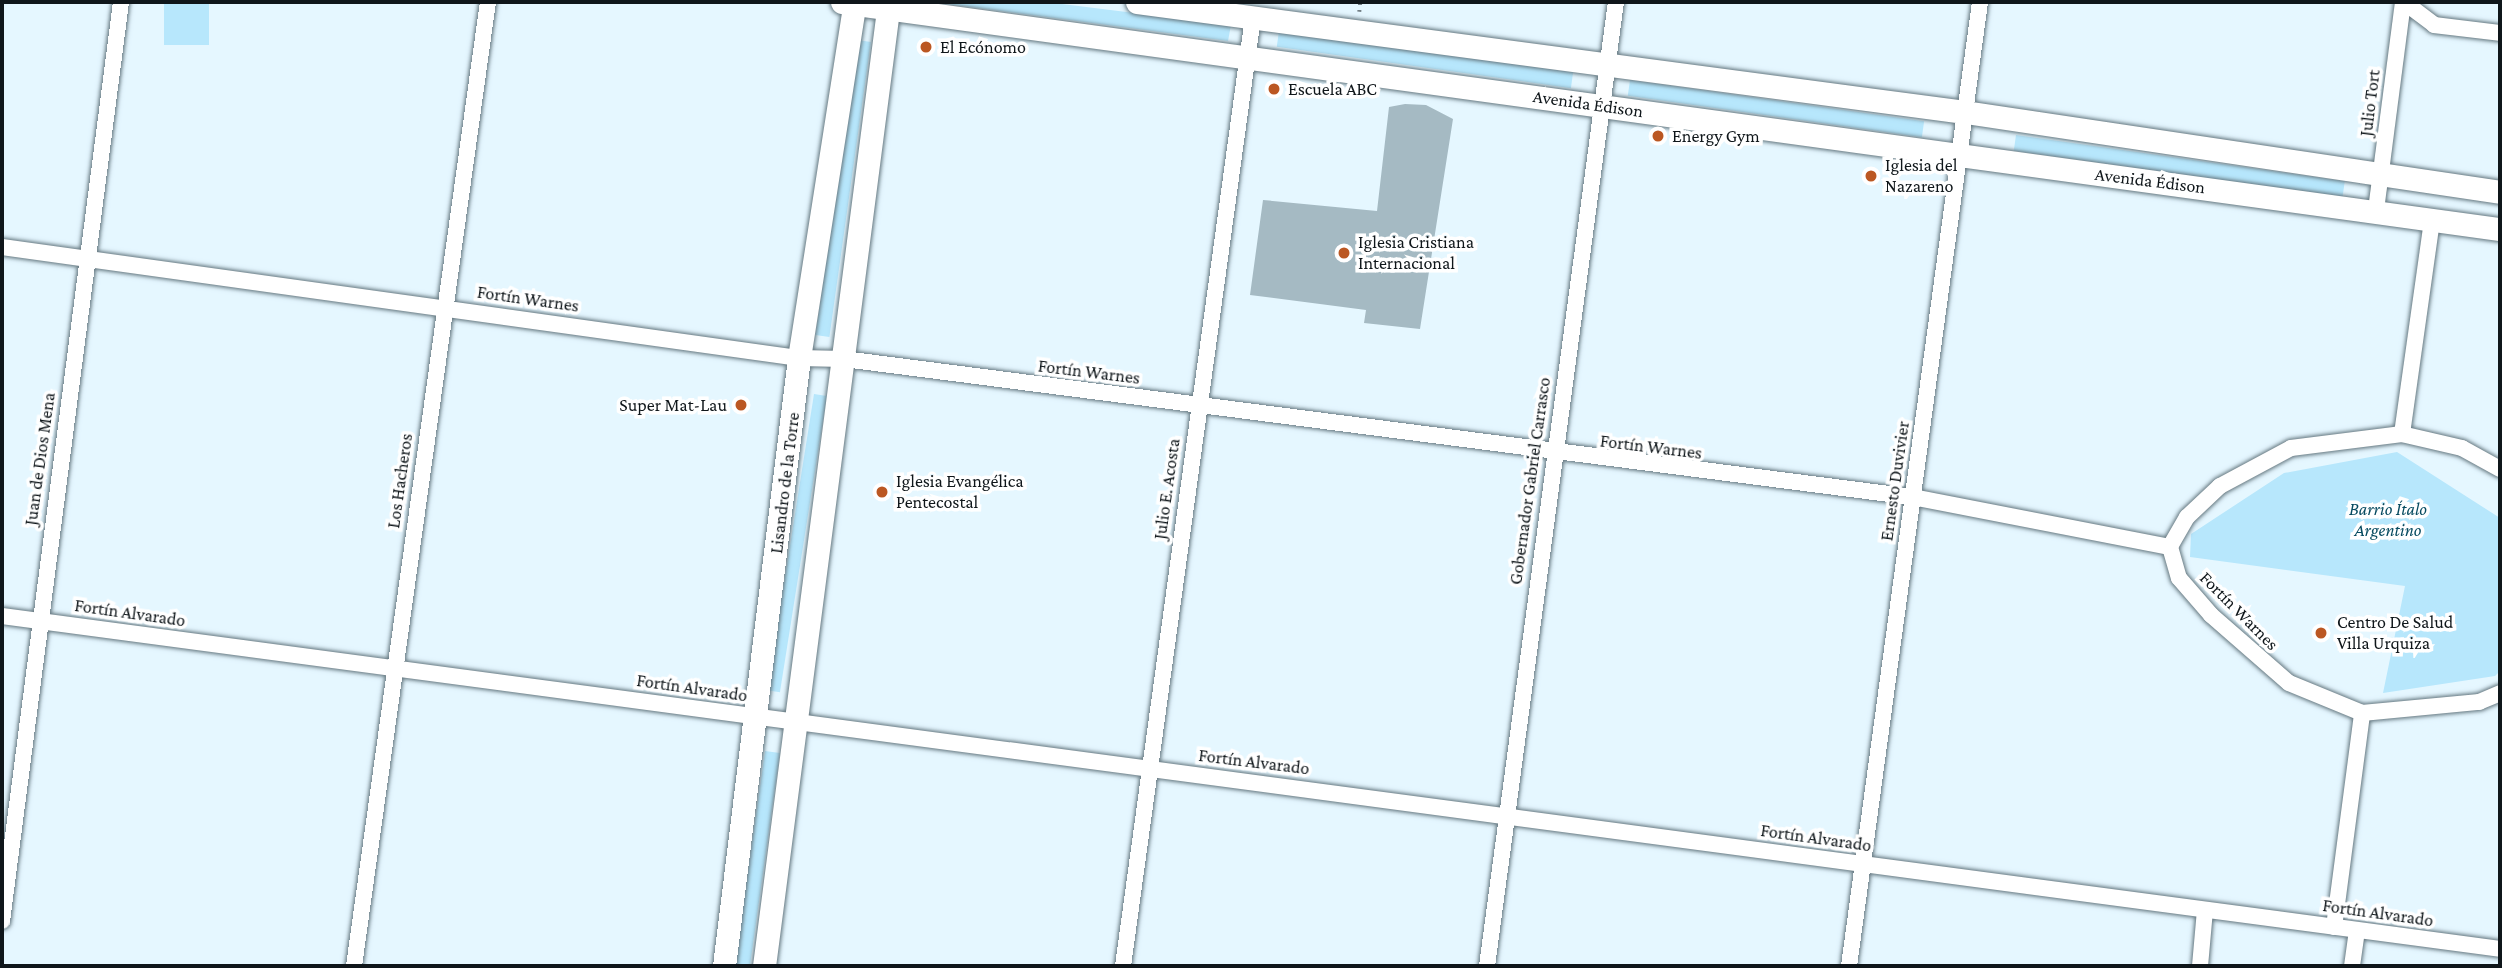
<!DOCTYPE html>
<meta charset="utf-8">
<style>
body{margin:0}
#map{position:relative;width:2502px;height:968px;overflow:hidden;background:#e5f7ff;font-family:"Crimson Pro",serif}
div>[style]{position:absolute}
[style*='--x']{left:calc(var(--x)*1px);top:calc(var(--y)*1px);width:calc(var(--w)*1px);rotate:calc(var(--a)*1deg)}
.green>*{inset:0;background:#b7e7fc;transform-origin:0 0}
.building>*{inset:0;background:#a5bac3}
.path>*{height:3.5px;margin-top:-1.75px;transform-origin:0;background:repeating-linear-gradient(90deg,#737f85 0 2px,transparent 0 7px)}
.roads{filter:drop-shadow(0 0 2px #657881) drop-shadow(0 0 2px #657881)}
.minor>*{height:16px;margin:-8px;padding:0 8px;transform-origin:8px;border-radius:8px;background:#fff}
.secondary>*{height:23px;margin:-11.5px;padding:0 11.5px;transform-origin:11.5px;border-radius:11.5px;background:#fff}
.dots>*{width:19px;height:19px;translate:-50% -50%;box-sizing:border-box;border:4px solid #fff;border-radius:50%}
span{translate:-50% -50%;white-space:nowrap;text-align:center;line-height:1.15;-webkit-text-stroke:7px #fff;paint-order:stroke}
.poi-label{font-size:18px;color:#0f161a}
.left{translate:0 -50%;text-align:left}
.right{translate:-100% -50%;text-align:right}
.street-label{font-size:18px;color:#0f161a}
.park-label{font-size:18px;color:#074b60;font-style:italic}
.frame{position:absolute;inset:0;border:4px solid #0f161a;pointer-events:none}
</style>
<div id="map">
<div class="green">
<div style="left:164px;top:2px;width:45px;height:43px"></div>
<div style="clip-path:polygon(932px 2px,1046px 2px,1231px 25px,1228px 41px)"></div>
<div style="left:1279px;top:31px;width:297px;height:16px;rotate:8deg"></div>
<div style="left:857px;top:40px;width:14px;height:298px;rotate:8deg"></div>
<div style="left:1630px;top:80px;width:297px;height:16px;rotate:8deg"></div>
<div style="left:2016px;top:135px;width:332px;height:16px;rotate:8deg"></div>
<div style="left:814px;top:394px;width:13px;height:300px;rotate:9deg"></div>
<div style="clip-path:polygon(2397px 452px,2500px 518px,2500px 671px,2495px 676px,2383px 693px,2405px 586px,2190px 557px,2191px 534px,2284px 473px)"></div>
<div style="left:765px;top:751px;width:15px;height:217px;rotate:8deg"></div>
</div>
<div class="building">
<div style="clip-path:polygon(1405px 104px,1426px 105px,1453px 119px,1420px 329px,1364px 323px,1366px 310px,1250px 295px,1263px 200px,1377px 211px,1389px 107px)"></div>
</div>
<div class="path">
<div style="--x:1359;--y:12;--w:10;--a:-84"></div>
</div>
<div class="roads">
<div class="minor">
<div style="--x:2404;--y:2;--w:38;--a:37"></div>
<div style="--x:2434;--y:25;--w:66;--a:6.9"></div>
<div style="--x:2376;--y:210;--w:210;--a:-82.6"></div>
<div style="--x:2;--y:247;--w:805;--a:7.93"></div>
<div style="--x:799;--y:358;--w:45;--a:1.3"></div>
<div style="--x:844;--y:359;--w:1077;--a:7.36"></div>
<div style="--x:1912;--y:497;--w:263;--a:11"></div>
<div style="--x:2402;--y:434;--w:216;--a:-82"></div>
<div style="--x:2500;--y:469;--w:43;--a:-151.1"></div>
<div style="--x:2462;--y:448;--w:62;--a:-166.9"></div>
<div style="--x:2402;--y:434;--w:112;--a:172.8"></div>
<div style="--x:2291;--y:448;--w:81;--a:151.8"></div>
<div style="--x:2220;--y:486;--w:45;--a:136.8"></div>
<div style="--x:2187;--y:517;--w:34;--a:120"></div>
<div style="--x:2170;--y:547;--w:32;--a:74"></div>
<div style="--x:2179;--y:578;--w:49;--a:49.1"></div>
<div style="--x:2211;--y:615;--w:103;--a:41.1"></div>
<div style="--x:2289;--y:683;--w:79;--a:22.3"></div>
<div style="--x:2362;--y:713;--w:118;--a:-5.4"></div>
<div style="--x:2479;--y:702;--w:23;--a:-23"></div>
<div style="--x:2;--y:616;--w:2520;--a:7.59"></div>
<div style="--x:2;--y:921;--w:927;--a:-82.62"></div>
<div style="--x:2334;--y:927;--w:216;--a:-82.5"></div>
<div style="--x:354;--y:966;--w:973;--a:-82.09"></div>
<div style="--x:1123;--y:966;--w:958;--a:-82.2"></div>
<div style="--x:1487;--y:966;--w:973;--a:-82.38"></div>
<div style="--x:1849;--y:966;--w:973;--a:-82.26"></div>
<div style="--x:2200;--y:966;--w:56;--a:-84.9"></div>
<div style="--x:2352;--y:966;--w:36;--a:-82"></div>
</div>
<div class="secondary">
<div style="--x:842;--y:2;--w:1673;--a:7.8"></div>
<div style="--x:1137;--y:2;--w:835;--a:7.57"></div>
<div style="--x:1965;--y:112;--w:541;--a:8.5"></div>
<div style="--x:724;--y:966;--w:613;--a:-82.97"></div>
<div style="--x:799;--y:358;--w:360;--a:-81.1"></div>
<div style="--x:764;--y:966;--w:972;--a:-82.61"></div>
</div>
</div>
<div class="dots">
<div style="left:926px;top:47px;background:#bb5722"></div>
<div style="left:1274px;top:89px;background:#bb5722"></div>
<div style="left:1658px;top:136px;background:#bb5722"></div>
<div style="left:1871px;top:176px;background:#bb5722"></div>
<div style="left:1344px;top:253px;background:#bb5722"></div>
<div style="left:741px;top:405px;background:#bb5722"></div>
<div style="left:882px;top:492px;background:#bb5722"></div>
<div style="left:2321px;top:633px;background:#bb5722"></div>
</div>
<div class="poi-label">
<span class="left" style="left:940px;top:47px">El Ecónomo</span>
<span class="left" style="left:1288px;top:89px">Escuela ABC</span>
<span class="left" style="left:1672px;top:136px">Energy Gym</span>
<span class="left" style="left:1885px;top:176px">Iglesia del<br>Nazareno</span>
<span class="left" style="left:1358px;top:253px">Iglesia Cristiana<br>Internacional</span>
<span class="right" style="left:727px;top:405px">Super Mat-Lau</span>
<span class="left" style="left:896px;top:492px">Iglesia Evangélica<br>Pentecostal</span>
<span class="left" style="left:2337px;top:633px">Centro De Salud<br>Villa Urquiza</span>
</div>
<div class="street-label">
<span style="left:2370px;top:103px;rotate:-83deg">Julio Tort</span>
<span style="left:1588px;top:104px;rotate:8deg">Avenida Édison</span>
<span style="left:2150px;top:181px;rotate:7deg">Avenida Édison</span>
<span style="left:528px;top:299px;rotate:8deg">Fortín Warnes</span>
<span style="left:1089px;top:372px;rotate:7deg">Fortín Warnes</span>
<span style="left:1651px;top:447px;rotate:7deg">Fortín Warnes</span>
<span style="left:40px;top:459px;rotate:-82deg">Juan de Dios Mena</span>
<span style="left:400px;top:481px;rotate:-82deg">Los Hacheros</span>
<span style="left:1530px;top:481px;rotate:-82deg">Gobernador Gabriel Carrasco</span>
<span style="left:1895px;top:481px;rotate:-82deg">Ernesto Duvivier</span>
<span style="left:785px;top:483px;rotate:-83deg">Lisandro de la Torre</span>
<span style="left:1167px;top:489px;rotate:-82deg">Julio E. Acosta</span>
<span style="left:2239px;top:611px;rotate:45deg">Fortín Warnes</span>
<span style="left:130px;top:613px;rotate:8deg">Fortín Alvarado</span>
<span style="left:692px;top:688px;rotate:8deg">Fortín Alvarado</span>
<span style="left:1254px;top:762px;rotate:7deg">Fortín Alvarado</span>
<span style="left:1816px;top:838px;rotate:8deg">Fortín Alvarado</span>
<span style="left:2378px;top:913px;rotate:8deg">Fortín Alvarado</span>
</div>
<div class="park-label">
<span style="left:2388px;top:520px">Barrio Ítalo<br>Argentino</span>
</div>
<div class="frame"></div>
</div>
